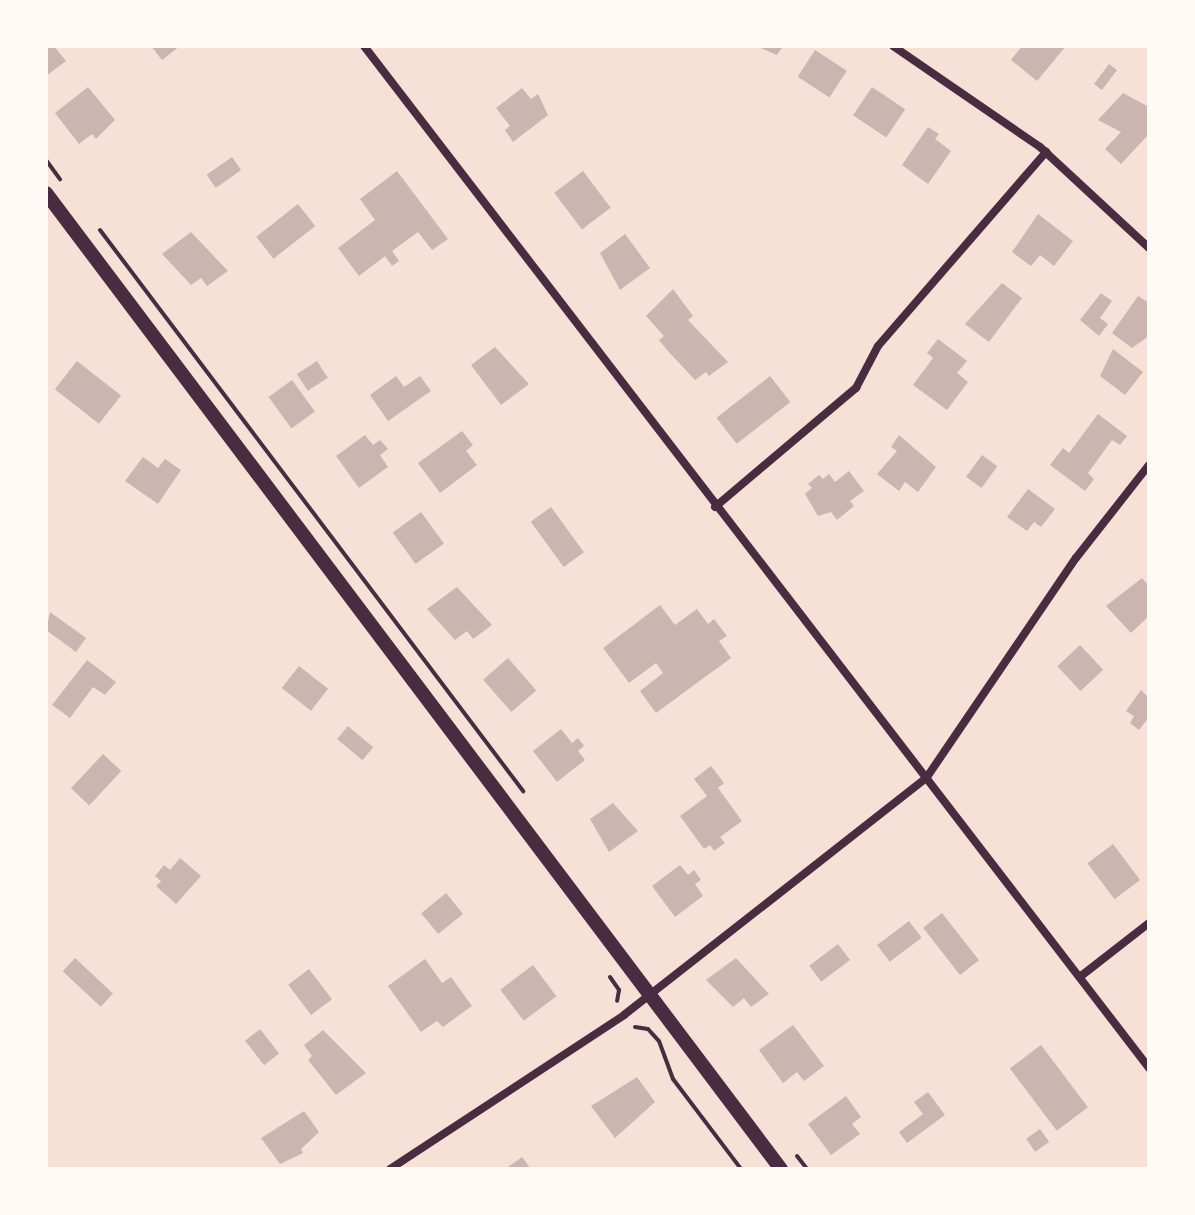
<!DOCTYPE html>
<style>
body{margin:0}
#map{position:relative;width:1195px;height:1215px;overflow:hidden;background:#f7e1d7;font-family:Quicksand,sans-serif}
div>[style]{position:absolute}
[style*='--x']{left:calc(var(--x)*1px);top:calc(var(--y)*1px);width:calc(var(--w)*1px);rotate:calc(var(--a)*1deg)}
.building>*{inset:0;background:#ccb4b1;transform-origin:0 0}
.path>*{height:4px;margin:-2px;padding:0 2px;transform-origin:2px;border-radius:2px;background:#4a2c40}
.minor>*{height:8px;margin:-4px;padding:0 4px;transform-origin:4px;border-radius:4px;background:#4a2c40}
.tertiary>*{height:14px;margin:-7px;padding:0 7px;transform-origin:7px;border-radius:7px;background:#4a2c40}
span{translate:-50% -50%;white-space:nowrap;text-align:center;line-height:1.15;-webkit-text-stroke:7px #fffaf5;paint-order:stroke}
.frame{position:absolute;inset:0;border:48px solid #fffaf5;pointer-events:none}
</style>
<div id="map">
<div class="building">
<div style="clip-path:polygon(46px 46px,54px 46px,66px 61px,46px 76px)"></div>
<div style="clip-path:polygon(151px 46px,180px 46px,162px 60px)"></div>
<div style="clip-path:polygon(756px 46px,783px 46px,777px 55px)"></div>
<div style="clip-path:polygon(1022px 46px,1025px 48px,1066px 46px,1037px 81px,1011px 60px)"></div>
<div style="left:815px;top:50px;width:38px;height:32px;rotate:33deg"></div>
<div style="left:1109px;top:64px;width:10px;height:25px;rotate:37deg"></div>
<div style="clip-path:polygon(88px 87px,115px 120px,96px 139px,92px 134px,79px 144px,55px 113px)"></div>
<div style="left:872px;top:87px;width:40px;height:34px;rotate:34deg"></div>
<div style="clip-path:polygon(522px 88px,531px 99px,538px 94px,548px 115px,513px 142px,505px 130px,510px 126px,496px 108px)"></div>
<div style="clip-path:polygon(1123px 93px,1149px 107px,1149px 134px,1121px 164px,1105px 149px,1121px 132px,1098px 120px)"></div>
<div style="clip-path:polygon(928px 127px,939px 134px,935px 139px,951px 151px,928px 184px,902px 165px)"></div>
<div style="left:232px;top:157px;width:16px;height:31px;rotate:55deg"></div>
<div style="clip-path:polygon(397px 171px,448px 239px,432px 250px,418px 232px,392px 251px,399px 261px,392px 266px,385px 256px,359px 276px,338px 248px,375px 220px,360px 199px)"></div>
<div style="left:583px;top:171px;width:46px;height:36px;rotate:53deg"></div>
<div style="left:298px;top:204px;width:28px;height:53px;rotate:52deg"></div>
<div style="clip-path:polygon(1038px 214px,1073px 241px,1054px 266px,1040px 255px,1031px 266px,1012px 252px)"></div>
<div style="clip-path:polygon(191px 232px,228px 271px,207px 286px,201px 278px,191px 285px,162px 254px)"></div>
<div style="clip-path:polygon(625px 234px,650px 268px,620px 290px,600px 253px)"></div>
<div style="clip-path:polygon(1002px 283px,1022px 298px,989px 342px,965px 324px)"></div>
<div style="clip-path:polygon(673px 289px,693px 316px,688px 320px,728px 362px,709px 376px,706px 372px,695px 380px,667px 350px,659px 340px,664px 336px,646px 316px)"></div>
<div style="clip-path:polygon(1101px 293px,1112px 301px,1100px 318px,1108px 324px,1099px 336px,1080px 320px)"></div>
<div style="clip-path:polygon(1138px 296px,1149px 303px,1149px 336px,1132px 348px,1112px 333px)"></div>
<div style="clip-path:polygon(938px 339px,967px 361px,957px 373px,968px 382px,947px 410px,913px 385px,933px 358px,927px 353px)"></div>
<div style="clip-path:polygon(495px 347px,529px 384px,501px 405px,471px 365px)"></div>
<div style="clip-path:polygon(1113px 349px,1143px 372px,1125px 395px,1100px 376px)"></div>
<div style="left:77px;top:361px;width:56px;height:36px;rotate:38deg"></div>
<div style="left:317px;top:361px;width:20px;height:24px;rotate:57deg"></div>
<div style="clip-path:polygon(396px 376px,404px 387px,420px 376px,431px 391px,388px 421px,370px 395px)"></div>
<div style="left:770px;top:376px;width:33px;height:68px;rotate:52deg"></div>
<div style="left:292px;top:380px;width:39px;height:29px;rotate:54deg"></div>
<div style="clip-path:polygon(1098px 414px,1127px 436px,1120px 445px,1112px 440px,1088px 473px,1094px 479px,1085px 491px,1050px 465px,1063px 448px,1069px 453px)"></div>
<div style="clip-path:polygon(462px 431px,473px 445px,466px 451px,477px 465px,440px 493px,418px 463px)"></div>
<div style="clip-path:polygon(365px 435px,373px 445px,380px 440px,388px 449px,380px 455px,388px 467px,359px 488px,336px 456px)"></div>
<div style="clip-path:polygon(899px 435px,936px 467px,918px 492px,905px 482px,899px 491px,877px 474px,897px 451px,891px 447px)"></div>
<div style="left:982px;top:455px;width:19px;height:27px;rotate:36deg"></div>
<div style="clip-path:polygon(143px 457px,158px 468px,165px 459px,181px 470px,158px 504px,125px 481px)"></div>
<div style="clip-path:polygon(849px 471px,864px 491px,850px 501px,854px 506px,837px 520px,831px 512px,818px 516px,805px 494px,812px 488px,808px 484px,819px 475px,823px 479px,829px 474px,835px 482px)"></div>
<div style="clip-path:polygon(1028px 489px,1055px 509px,1041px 527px,1034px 522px,1027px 531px,1007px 517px)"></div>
<div style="left:551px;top:507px;width:56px;height:25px;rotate:54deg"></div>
<div style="left:421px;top:512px;width:39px;height:35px;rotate:54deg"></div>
<div style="clip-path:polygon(1142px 578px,1149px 586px,1149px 616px,1131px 633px,1106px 606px)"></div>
<div style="clip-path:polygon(457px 587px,492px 625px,473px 639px,467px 631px,455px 640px,427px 609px)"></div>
<div style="clip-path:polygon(660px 605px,675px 625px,697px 609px,708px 624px,714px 619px,727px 636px,719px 641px,731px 658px,656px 713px,640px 691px,663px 673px,656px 663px,629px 683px,603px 648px)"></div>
<div style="clip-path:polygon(50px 612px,86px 638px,76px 652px,46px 630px)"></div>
<div style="left:1080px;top:645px;width:34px;height:31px;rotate:47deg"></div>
<div style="left:508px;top:658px;width:43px;height:33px;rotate:49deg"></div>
<div style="clip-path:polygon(87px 660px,116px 682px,105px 695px,93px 687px,70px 718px,52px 705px)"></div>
<div style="left:299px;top:666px;width:37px;height:28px;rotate:38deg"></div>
<div style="clip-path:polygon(1141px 690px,1149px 698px,1149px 717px,1139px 730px,1130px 723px,1134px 716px,1126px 711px)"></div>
<div style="left:348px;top:726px;width:33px;height:17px;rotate:40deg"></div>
<div style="clip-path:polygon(561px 729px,572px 743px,578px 738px,584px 746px,578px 751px,585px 760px,557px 782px,533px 751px)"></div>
<div style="left:103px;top:754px;width:25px;height:47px;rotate:43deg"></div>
<div style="clip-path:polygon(711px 766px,724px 783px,718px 788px,742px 821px,720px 837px,725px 843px,714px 851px,710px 845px,704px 849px,680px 816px,707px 796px,694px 779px)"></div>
<div style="clip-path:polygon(613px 803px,638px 831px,609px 852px,590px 819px)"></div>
<div style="left:1113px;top:844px;width:45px;height:32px;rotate:53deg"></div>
<div style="clip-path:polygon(180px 858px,201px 876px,176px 904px,156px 886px,161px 881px,155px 876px,164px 865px,170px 870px)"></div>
<div style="clip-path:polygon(680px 865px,688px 875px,694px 870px,701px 880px,695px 884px,703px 896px,675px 917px,652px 886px)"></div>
<div style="left:446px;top:893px;width:27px;height:32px;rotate:51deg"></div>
<div style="left:942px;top:913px;width:60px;height:24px;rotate:52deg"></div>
<div style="left:909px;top:921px;width:21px;height:40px;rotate:53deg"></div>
<div style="left:838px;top:944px;width:20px;height:36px;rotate:53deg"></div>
<div style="left:75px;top:958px;width:52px;height:18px;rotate:43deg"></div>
<div style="clip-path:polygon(736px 958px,769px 994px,751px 1007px,744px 998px,733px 1007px,706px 980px)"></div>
<div style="clip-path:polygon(425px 959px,442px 983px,451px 977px,472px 1006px,443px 1027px,437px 1021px,421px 1032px,388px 986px)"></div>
<div style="left:533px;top:965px;width:39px;height:41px;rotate:53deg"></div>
<div style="left:309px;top:969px;width:38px;height:26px;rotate:53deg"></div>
<div style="clip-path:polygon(793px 1025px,824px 1066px,804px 1081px,797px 1072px,783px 1083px,759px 1050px)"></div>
<div style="left:260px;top:1029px;width:31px;height:19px;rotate:52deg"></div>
<div style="clip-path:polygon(323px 1030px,366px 1073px,336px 1095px,308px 1060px,312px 1056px,304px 1045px)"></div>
<div style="left:1041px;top:1045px;width:78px;height:39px;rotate:53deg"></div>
<div style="clip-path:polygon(637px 1077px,655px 1102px,615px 1138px,591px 1106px)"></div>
<div style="clip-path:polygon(928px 1092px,945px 1115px,907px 1143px,899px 1132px,923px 1114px,914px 1102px)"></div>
<div style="clip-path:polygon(846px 1096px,861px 1117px,852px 1124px,860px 1134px,831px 1155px,808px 1124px)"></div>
<div style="clip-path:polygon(304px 1111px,319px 1132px,301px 1149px,303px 1153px,280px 1164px,261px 1138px)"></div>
<div style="left:1040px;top:1129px;width:16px;height:17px;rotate:55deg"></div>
<div style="clip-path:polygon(522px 1157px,531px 1169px,505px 1169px)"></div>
</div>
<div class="path">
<div style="--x:46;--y:160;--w:24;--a:54"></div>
<div style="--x:100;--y:230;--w:703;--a:52.98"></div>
<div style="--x:610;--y:977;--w:16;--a:55"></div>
<div style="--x:619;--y:990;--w:11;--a:100"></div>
<div style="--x:635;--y:1027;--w:13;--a:9"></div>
<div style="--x:648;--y:1029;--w:15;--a:48"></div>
<div style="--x:659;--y:1041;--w:40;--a:69.8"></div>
<div style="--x:673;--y:1079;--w:113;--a:52.9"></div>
<div style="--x:797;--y:1156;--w:16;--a:52"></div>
</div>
<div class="minor">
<div style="--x:364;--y:46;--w:1289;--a:52.47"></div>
<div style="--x:893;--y:46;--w:178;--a:34.5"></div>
<div style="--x:1040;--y:147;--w:149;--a:42.8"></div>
<div style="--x:715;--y:507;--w:185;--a:-40.2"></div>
<div style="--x:856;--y:388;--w:47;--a:-62.4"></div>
<div style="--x:878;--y:346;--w:257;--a:-49.1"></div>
<div style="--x:1081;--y:976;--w:86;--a:-37.9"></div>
<div style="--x:390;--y:1169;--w:280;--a:-33.3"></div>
<div style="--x:624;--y:1015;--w:385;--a:-38.1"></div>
<div style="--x:927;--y:777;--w:265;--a:-55.8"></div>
<div style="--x:1076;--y:558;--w:118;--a:-51.9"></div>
</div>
<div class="tertiary">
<div style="--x:46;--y:193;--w:1222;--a:53.02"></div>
</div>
<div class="frame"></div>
</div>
